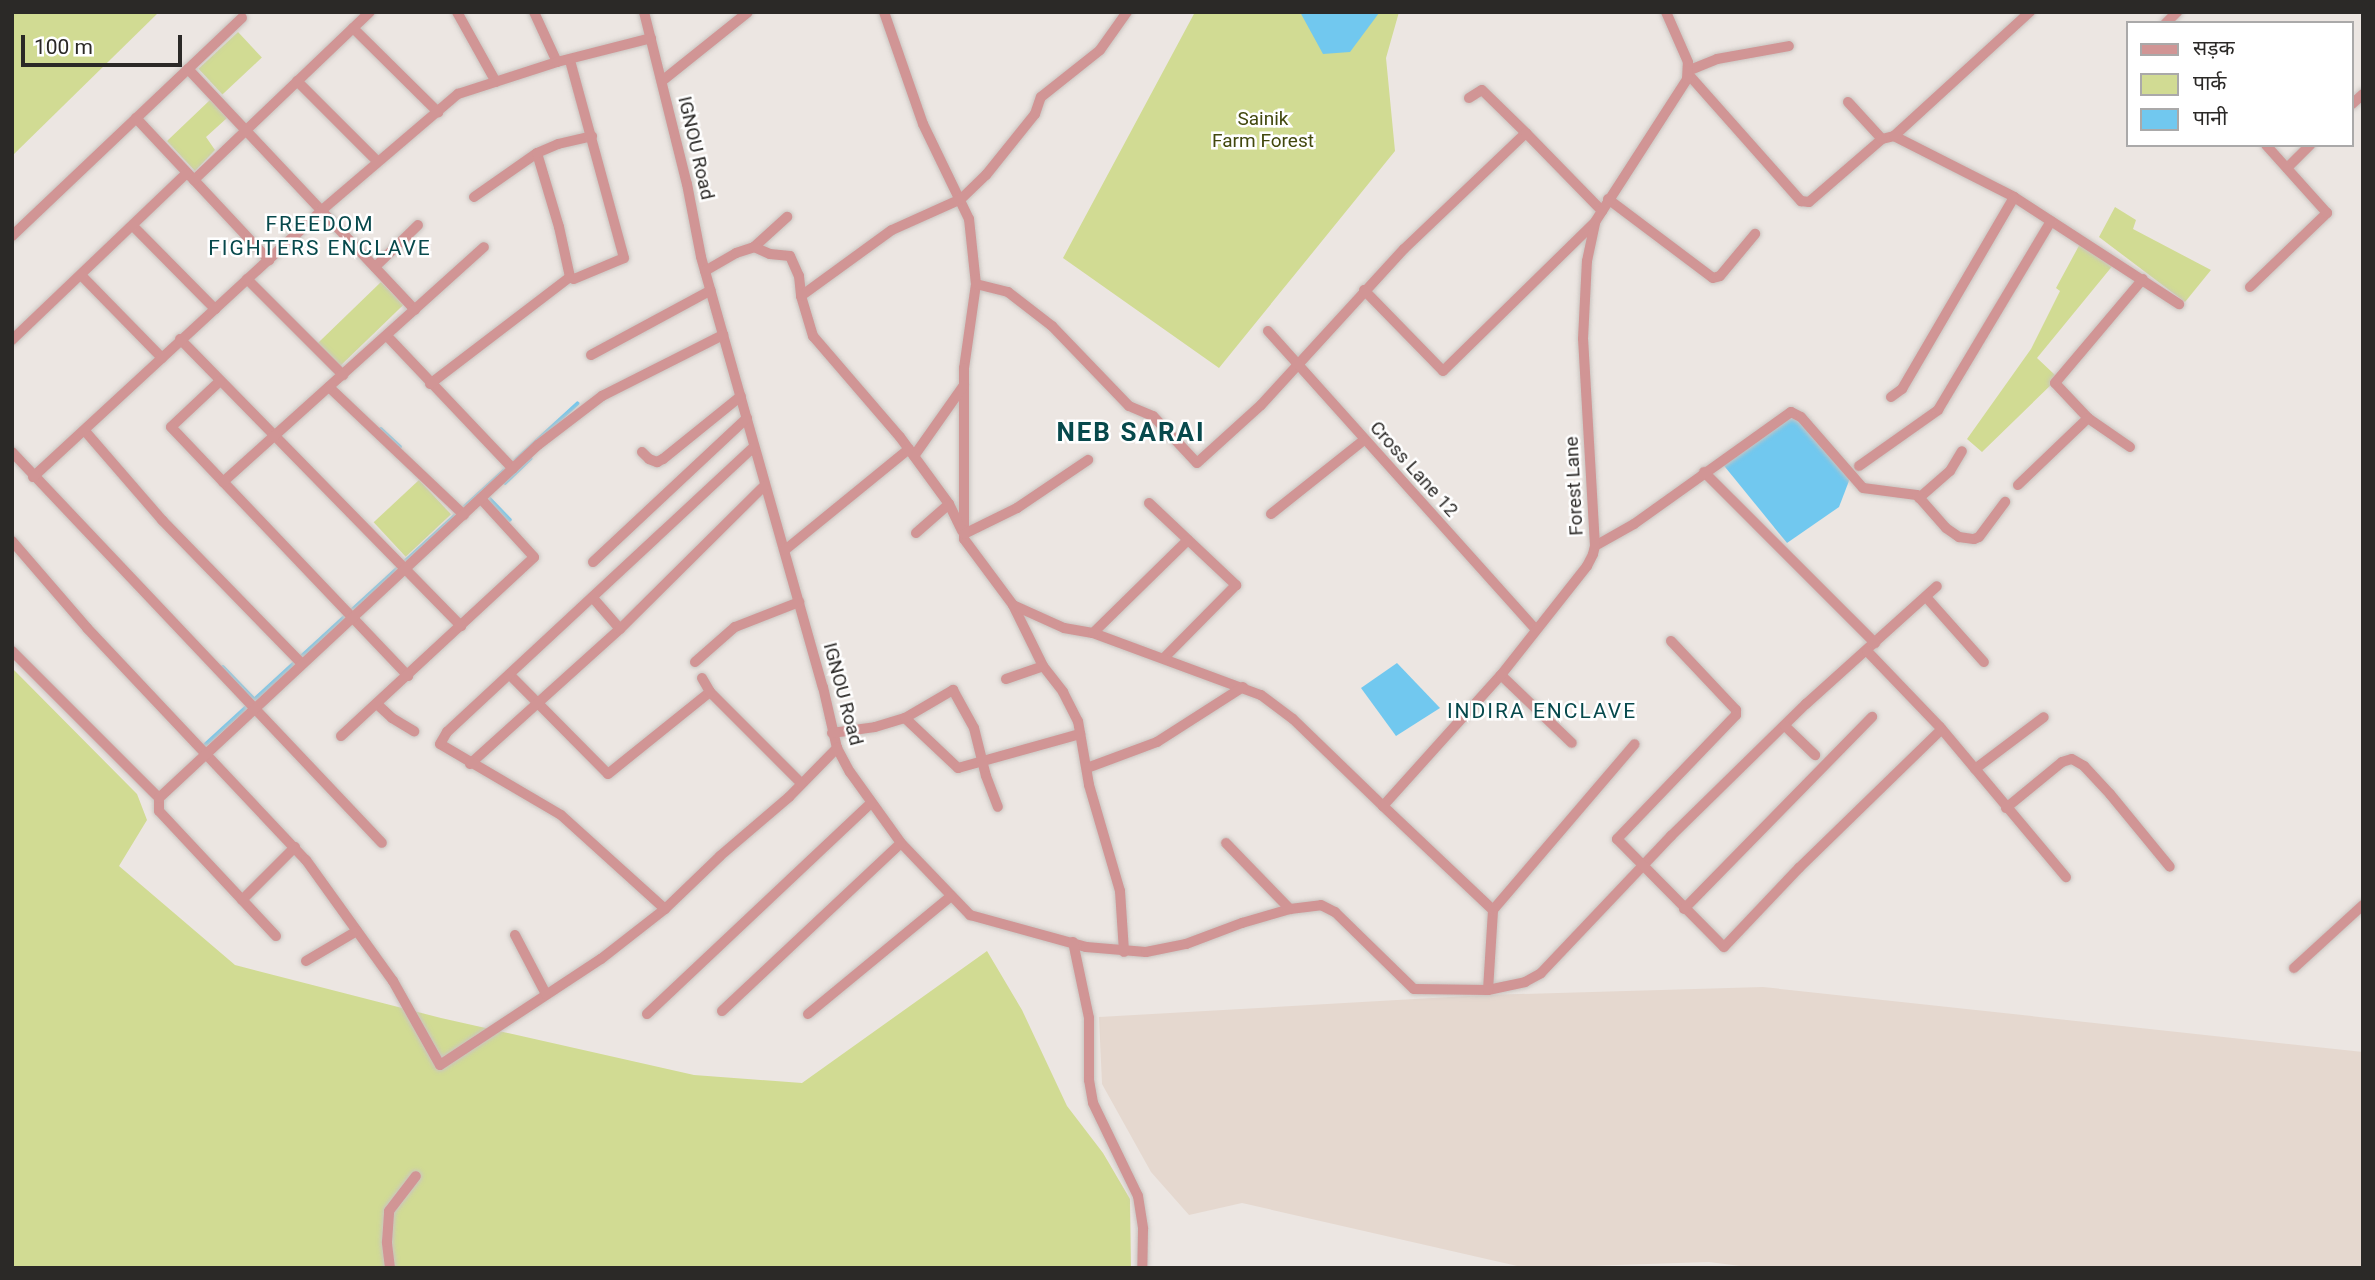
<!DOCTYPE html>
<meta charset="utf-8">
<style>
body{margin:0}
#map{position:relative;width:2375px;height:1280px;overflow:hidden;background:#ece6e2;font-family:Roboto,"Noto Sans Devanagari",sans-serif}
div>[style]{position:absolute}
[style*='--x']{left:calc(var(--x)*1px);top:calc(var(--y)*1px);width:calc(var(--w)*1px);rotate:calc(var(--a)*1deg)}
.built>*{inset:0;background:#e5d8cf}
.green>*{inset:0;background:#d1db93;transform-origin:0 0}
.water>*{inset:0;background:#71c8ef}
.stream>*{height:3.5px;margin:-1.75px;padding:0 1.75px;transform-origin:1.75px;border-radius:1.75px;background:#71c8ef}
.roads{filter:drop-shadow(0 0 2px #c9c4c0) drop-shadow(0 0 2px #c9c4c0)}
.minor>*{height:10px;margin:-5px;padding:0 5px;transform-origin:5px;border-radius:5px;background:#d19595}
span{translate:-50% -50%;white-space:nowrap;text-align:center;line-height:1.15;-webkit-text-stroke:5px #fff;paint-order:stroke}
.park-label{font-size:19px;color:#42480e}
.street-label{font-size:19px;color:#2b2927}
.neighbourhood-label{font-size:21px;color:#07494c;letter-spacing:2px}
.district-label{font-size:26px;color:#07494c;font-weight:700;letter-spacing:2px}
.frame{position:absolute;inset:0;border:14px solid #2b2927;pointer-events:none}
.legend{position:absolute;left:2126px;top:21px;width:228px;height:126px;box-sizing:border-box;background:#fff;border:2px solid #aaa9a9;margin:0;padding:9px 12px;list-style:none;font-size:21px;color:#2b2927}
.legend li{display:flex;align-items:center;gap:14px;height:35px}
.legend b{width:35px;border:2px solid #aaa9a9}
.scale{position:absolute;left:21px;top:35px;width:161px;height:32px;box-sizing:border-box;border:4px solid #2b2927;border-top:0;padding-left:9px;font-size:21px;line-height:24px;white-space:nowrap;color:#2b2927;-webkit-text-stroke:5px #fff;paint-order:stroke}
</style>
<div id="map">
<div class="built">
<div style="clip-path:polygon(1763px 987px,2363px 1052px,2363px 1268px,1756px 1268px,1709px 1262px,1526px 1268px,1242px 1203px,1189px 1215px,1151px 1172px,1102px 1084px,1099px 1017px,1485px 995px)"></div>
</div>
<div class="green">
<div style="clip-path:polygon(12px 12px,159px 12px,12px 156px)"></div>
<div style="clip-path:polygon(1195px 12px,1399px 12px,1386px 58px,1395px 151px,1219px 368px,1063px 258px)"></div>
<div style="left:238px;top:32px;width:35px;height:54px;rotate:47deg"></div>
<div style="clip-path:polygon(210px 100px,227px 118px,206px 137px,215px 150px,195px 171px,167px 141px)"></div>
<div style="clip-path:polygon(2115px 207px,2136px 220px,2133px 229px,2211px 270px,2185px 302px,2099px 237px)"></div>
<div style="clip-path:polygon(2081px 242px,2114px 264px,2037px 358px,2055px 375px,2055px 381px,1982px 452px,1967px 439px,2031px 349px,2060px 291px,2056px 288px)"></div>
<div style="left:381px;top:282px;width:32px;height:88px;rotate:46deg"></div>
<div style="left:419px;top:480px;width:47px;height:62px;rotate:47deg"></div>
<div style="clip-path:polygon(12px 668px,137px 794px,147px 820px,119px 866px,235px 965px,441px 1018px,694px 1075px,802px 1083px,987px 951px,1022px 1010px,1067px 1106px,1103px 1153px,1130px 1199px,1131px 1268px,12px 1268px)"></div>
</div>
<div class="water">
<div style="clip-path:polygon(1300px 12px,1378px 12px,1379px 13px,1350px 52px,1323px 54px)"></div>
<div style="clip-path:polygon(1793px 408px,1852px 473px,1839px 507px,1787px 543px,1721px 462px)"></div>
<div style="clip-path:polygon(1397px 663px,1440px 708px,1396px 736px,1361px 688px)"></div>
</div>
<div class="stream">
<div style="--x:381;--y:429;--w:26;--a:43"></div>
<div style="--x:505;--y:483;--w:35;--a:-44"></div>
<div style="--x:489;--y:498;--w:30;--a:46"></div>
<div style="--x:223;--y:667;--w:45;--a:45.9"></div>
<div style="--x:205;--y:745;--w:505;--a:-42.51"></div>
</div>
<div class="roads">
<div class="minor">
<div style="--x:457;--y:12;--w:80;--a:60.9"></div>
<div style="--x:534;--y:12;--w:55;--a:65.3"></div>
<div style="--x:644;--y:12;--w:177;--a:76"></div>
<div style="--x:687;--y:184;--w:74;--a:79.1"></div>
<div style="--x:701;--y:257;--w:447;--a:74.2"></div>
<div style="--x:823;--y:687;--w:63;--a:77.1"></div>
<div style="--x:837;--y:748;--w:27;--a:62"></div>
<div style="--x:850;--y:772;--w:87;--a:54.3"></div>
<div style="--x:901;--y:843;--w:100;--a:46.2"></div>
<div style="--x:970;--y:915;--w:120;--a:15.4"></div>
<div style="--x:1086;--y:947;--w:60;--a:4.8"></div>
<div style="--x:1146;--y:952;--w:41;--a:-11.3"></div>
<div style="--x:1186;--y:944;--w:60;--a:-20.6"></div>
<div style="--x:1242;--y:923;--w:50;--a:-16.3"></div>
<div style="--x:1290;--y:909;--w:31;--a:-7"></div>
<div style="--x:1321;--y:905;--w:16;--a:27"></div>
<div style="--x:1335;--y:912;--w:110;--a:44.3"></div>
<div style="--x:1414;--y:989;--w:74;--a:0.8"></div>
<div style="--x:1488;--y:990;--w:38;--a:-12"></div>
<div style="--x:1525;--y:982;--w:18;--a:-29"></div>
<div style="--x:1541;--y:973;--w:189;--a:-46.5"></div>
<div style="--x:1671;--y:836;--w:189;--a:-44.4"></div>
<div style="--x:1806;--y:704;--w:176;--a:-42"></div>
<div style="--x:884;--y:12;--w:119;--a:70.8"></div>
<div style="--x:923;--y:124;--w:106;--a:64.2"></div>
<div style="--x:969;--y:219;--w:65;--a:83.9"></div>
<div style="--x:976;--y:284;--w:85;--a:98.1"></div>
<div style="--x:964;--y:368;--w:171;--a:90"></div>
<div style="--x:964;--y:539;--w:82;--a:53.4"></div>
<div style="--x:1013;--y:605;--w:68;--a:63.8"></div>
<div style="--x:1043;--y:666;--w:33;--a:52"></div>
<div style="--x:1063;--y:692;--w:33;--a:63"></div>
<div style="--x:1078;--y:721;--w:65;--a:80.2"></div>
<div style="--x:1089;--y:785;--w:110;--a:73.7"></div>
<div style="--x:1120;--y:891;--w:61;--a:86.2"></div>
<div style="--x:2166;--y:23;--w:16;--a:-45"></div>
<div style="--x:353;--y:28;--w:120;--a:44.7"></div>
<div style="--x:188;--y:69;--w:331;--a:46.7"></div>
<div style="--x:1690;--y:70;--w:29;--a:-22"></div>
<div style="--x:1717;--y:59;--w:73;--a:-10.2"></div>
<div style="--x:1689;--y:75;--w:169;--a:48.4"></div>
<div style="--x:1801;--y:201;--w:8;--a:7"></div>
<div style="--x:1809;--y:202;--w:96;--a:-40.8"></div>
<div style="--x:1882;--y:139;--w:12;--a:-14"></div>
<div style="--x:1894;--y:136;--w:135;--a:26.9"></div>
<div style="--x:2014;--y:197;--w:197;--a:33"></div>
<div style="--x:297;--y:81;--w:113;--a:45"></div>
<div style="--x:662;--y:81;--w:110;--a:-38.7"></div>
<div style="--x:1469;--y:98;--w:15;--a:-32"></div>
<div style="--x:1482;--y:90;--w:62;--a:44.3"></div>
<div style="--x:1848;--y:102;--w:50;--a:47.4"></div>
<div style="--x:2352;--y:104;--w:15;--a:-42"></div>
<div style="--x:136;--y:118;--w:195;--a:46.9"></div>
<div style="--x:1894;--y:136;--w:184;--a:-42.4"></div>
<div style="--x:2287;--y:168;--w:33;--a:-45"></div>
<div style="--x:194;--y:180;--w:243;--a:-43.7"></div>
<div style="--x:474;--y:197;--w:77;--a:-34.9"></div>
<div style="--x:1608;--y:199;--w:131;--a:37"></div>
<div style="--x:1713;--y:278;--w:7;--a:-16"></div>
<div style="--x:1720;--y:276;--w:55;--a:-50.2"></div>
<div style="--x:133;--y:226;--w:117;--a:45.3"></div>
<div style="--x:12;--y:236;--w:317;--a:-43.5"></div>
<div style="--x:754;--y:247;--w:45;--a:-42.3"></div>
<div style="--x:375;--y:267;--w:60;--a:-44.3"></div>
<div style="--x:705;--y:271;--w:36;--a:-30"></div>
<div style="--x:736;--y:253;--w:19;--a:-18"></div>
<div style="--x:754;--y:247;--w:17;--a:24"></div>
<div style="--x:770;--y:254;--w:20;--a:6"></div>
<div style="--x:790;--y:256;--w:22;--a:66"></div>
<div style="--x:799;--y:276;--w:20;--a:84"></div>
<div style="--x:801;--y:296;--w:42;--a:73.3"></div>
<div style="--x:813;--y:336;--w:133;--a:49.3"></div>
<div style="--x:900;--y:437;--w:83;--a:53.8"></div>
<div style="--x:949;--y:504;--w:30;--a:64"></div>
<div style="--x:81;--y:275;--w:116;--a:45.7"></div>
<div style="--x:570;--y:277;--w:51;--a:-102.4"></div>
<div style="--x:559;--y:227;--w:77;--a:-106.6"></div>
<div style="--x:537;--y:153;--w:23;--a:-23"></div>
<div style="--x:558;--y:144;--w:35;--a:-13"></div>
<div style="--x:247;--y:279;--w:136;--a:45"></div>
<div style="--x:976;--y:284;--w:33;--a:14"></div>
<div style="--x:1008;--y:292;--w:56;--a:37.7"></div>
<div style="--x:1052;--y:326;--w:111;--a:46.1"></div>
<div style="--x:1129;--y:406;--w:26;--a:23"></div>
<div style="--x:1153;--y:416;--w:64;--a:46.9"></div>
<div style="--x:1197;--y:463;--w:86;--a:-42.2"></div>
<div style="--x:1261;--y:405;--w:212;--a:-47.5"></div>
<div style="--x:1404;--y:249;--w:168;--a:-43.6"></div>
<div style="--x:1526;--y:133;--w:109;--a:45.7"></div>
<div style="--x:2250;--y:287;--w:107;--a:-43.9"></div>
<div style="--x:2327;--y:213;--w:91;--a:-131.9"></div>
<div style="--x:1364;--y:290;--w:113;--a:45.7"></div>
<div style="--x:1443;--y:371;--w:210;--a:-44.4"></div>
<div style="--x:801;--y:296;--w:112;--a:-36"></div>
<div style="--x:892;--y:230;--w:76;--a:-24.2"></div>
<div style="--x:961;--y:199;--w:35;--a:-44"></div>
<div style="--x:986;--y:175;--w:78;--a:-51.2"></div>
<div style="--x:1035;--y:114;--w:18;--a:-71"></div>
<div style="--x:1041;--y:97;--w:75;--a:-38.5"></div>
<div style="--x:1100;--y:50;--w:47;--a:-54.6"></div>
<div style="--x:1268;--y:331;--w:400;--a:48.1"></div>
<div style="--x:387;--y:336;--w:183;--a:46.5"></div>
<div style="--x:180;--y:339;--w:402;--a:45.6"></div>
<div style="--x:12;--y:340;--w:242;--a:-43.7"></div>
<div style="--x:591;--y:355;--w:136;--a:-28.4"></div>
<div style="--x:220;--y:381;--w:67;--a:136.8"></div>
<div style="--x:171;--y:427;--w:344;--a:46.4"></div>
<div style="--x:430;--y:384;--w:176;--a:-37.4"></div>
<div style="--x:570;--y:277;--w:4;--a:27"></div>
<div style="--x:574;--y:279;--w:54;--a:-22.8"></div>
<div style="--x:624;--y:258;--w:205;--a:-105.3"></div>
<div style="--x:329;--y:387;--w:186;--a:43.5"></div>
<div style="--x:1891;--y:397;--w:14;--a:-36"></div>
<div style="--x:1902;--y:389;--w:222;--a:-59.7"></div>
<div style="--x:85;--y:431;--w:118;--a:49.1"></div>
<div style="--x:162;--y:520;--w:201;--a:45.8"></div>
<div style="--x:2130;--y:447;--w:51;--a:-145.4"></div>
<div style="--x:2088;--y:418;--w:48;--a:-133.3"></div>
<div style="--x:2055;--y:383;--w:136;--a:-49.8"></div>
<div style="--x:12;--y:452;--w:538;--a:46.58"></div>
<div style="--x:642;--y:452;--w:10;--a:45"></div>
<div style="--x:649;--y:459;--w:9;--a:21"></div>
<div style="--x:657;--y:462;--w:7;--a:-27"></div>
<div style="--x:663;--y:459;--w:100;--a:-38.9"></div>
<div style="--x:914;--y:456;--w:87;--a:-54.8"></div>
<div style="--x:1859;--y:466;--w:97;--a:-35.3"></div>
<div style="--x:1938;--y:410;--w:220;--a:-59.1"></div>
<div style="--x:1704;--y:472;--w:242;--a:45"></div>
<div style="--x:33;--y:477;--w:393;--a:-42.7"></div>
<div style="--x:322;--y:210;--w:179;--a:-40.5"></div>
<div style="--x:458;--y:94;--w:104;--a:-17.9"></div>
<div style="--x:557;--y:62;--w:97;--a:-14.3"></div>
<div style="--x:223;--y:482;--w:351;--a:-42"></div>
<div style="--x:2018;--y:485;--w:97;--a:-43.7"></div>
<div style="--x:1919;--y:498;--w:41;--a:-41.1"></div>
<div style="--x:1950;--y:471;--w:23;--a:-59"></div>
<div style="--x:1149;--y:503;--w:120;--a:43.3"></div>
<div style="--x:1236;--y:585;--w:103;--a:134.6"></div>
<div style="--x:1271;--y:514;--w:119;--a:-38.5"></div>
<div style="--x:916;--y:533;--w:44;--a:-41.3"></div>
<div style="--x:964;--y:534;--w:59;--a:-26.1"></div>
<div style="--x:1017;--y:508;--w:86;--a:-34.1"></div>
<div style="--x:12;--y:541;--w:115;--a:49.2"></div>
<div style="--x:87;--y:628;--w:319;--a:46.7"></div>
<div style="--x:306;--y:860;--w:149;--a:54.3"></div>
<div style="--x:393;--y:981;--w:96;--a:60.8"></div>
<div style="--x:440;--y:1065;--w:193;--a:-33.4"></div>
<div style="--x:601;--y:959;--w:81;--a:-38"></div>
<div style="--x:665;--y:909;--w:76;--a:-43.9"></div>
<div style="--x:720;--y:856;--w:91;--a:-40.5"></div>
<div style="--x:789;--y:797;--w:69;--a:-45.6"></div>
<div style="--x:1595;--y:546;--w:45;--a:-29.4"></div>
<div style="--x:1634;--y:524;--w:193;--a:-35.5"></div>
<div style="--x:1791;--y:412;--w:11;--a:27"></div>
<div style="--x:1801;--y:417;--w:94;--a:48.9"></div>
<div style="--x:1863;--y:488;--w:54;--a:7.4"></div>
<div style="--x:1917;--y:495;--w:44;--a:48.7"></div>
<div style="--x:1946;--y:528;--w:16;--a:35"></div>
<div style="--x:1959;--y:537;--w:15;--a:8"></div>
<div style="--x:1974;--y:539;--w:5;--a:-22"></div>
<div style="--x:1979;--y:537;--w:44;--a:-53.4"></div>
<div style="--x:785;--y:550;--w:160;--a:-39.2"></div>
<div style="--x:593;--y:562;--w:211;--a:-43.1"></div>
<div style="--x:1926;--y:597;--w:87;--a:48.3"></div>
<div style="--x:593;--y:598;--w:41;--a:48.9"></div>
<div style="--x:1013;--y:605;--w:56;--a:24.3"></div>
<div style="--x:1064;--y:628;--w:29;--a:10"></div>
<div style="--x:1093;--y:633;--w:179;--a:20.3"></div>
<div style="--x:1261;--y:695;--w:40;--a:37"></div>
<div style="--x:1293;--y:719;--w:125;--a:44"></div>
<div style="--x:1093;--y:633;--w:133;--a:-44.4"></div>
<div style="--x:1671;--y:641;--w:95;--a:46.7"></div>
<div style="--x:1736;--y:710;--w:5;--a:90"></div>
<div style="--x:1736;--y:715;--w:172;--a:133.8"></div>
<div style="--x:1617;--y:839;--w:152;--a:45.3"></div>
<div style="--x:1724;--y:947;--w:109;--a:-46.5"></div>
<div style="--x:1799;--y:868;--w:199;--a:-44.2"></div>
<div style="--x:12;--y:651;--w:208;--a:45"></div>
<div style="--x:1867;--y:651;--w:105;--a:46.2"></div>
<div style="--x:1940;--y:727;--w:196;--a:50"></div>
<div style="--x:695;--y:662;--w:53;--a:-41.2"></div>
<div style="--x:735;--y:627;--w:69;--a:-21.3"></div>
<div style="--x:510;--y:675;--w:139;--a:45.3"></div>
<div style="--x:608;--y:774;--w:131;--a:-38.8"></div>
<div style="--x:710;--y:692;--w:129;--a:45"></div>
<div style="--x:1501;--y:675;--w:98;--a:43.8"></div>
<div style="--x:702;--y:678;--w:16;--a:60"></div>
<div style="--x:1006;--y:679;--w:39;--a:-19"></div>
<div style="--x:378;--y:705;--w:19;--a:43"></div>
<div style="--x:392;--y:718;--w:26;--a:31"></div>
<div style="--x:905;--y:718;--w:73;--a:43.3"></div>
<div style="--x:958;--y:768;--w:127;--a:-15.6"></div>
<div style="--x:1785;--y:726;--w:42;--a:44"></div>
<div style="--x:832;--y:733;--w:43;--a:-7.9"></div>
<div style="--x:875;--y:727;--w:31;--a:-17"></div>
<div style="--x:905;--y:718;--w:56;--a:-30.3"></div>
<div style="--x:953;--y:690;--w:43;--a:61.1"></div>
<div style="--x:974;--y:728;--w:49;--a:76"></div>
<div style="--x:986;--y:776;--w:33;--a:69"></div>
<div style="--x:341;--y:736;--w:263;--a:-42.8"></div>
<div style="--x:534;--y:557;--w:79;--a:-132.4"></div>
<div style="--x:470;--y:764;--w:202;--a:-42"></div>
<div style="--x:620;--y:629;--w:203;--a:-44.8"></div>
<div style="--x:1087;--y:768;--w:75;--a:-20.4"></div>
<div style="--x:1157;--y:742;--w:102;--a:-32.6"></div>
<div style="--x:1975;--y:769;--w:86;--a:-37"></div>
<div style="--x:2006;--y:808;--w:72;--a:-39.4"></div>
<div style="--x:2062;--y:762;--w:10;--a:-17"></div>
<div style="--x:2072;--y:759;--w:14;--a:30"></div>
<div style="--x:2084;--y:766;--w:38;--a:47"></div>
<div style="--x:2110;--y:794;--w:94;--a:50.6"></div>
<div style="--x:1226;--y:843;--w:92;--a:45.9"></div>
<div style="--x:242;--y:900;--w:75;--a:-45"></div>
<div style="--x:665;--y:909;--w:140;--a:-137.9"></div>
<div style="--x:561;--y:815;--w:140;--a:-149.6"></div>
<div style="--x:440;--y:744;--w:14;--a:-60"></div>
<div style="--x:447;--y:732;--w:417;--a:-42.9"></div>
<div style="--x:1684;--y:909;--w:269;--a:-45.6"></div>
<div style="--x:1493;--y:910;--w:151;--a:-136.6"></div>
<div style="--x:1383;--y:806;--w:176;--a:-48"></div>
<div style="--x:1501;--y:675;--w:139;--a:-51.7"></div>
<div style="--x:1587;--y:566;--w:13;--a:-63"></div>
<div style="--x:1593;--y:554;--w:8;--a:-76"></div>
<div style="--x:1595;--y:546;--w:207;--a:-93.3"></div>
<div style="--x:1583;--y:339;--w:78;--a:-87.1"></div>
<div style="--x:1587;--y:261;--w:40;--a:-78"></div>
<div style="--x:1595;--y:222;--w:170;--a:-57.2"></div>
<div style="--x:1687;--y:79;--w:17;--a:-87"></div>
<div style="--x:1688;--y:62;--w:55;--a:-113.7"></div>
<div style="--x:515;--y:935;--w:67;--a:62.3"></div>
<div style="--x:276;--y:936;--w:171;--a:-133.1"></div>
<div style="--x:159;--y:811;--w:13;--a:-90"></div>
<div style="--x:159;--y:798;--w:518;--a:-42.97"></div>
<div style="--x:538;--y:445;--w:81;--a:-37.4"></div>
<div style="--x:602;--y:396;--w:136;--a:-26.8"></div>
<div style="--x:1073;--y:942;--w:78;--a:78.1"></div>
<div style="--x:1089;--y:1018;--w:62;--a:90"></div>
<div style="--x:1089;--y:1080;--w:23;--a:80"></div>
<div style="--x:1093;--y:1103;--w:103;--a:64.2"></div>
<div style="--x:1138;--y:1196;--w:33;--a:81"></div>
<div style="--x:1143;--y:1229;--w:39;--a:91"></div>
<div style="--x:306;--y:961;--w:59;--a:-30.5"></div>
<div style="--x:2294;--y:968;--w:93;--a:-42.4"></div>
<div style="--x:1488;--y:990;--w:80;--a:-86.4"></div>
<div style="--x:1493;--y:910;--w:218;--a:-49.5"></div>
<div style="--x:722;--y:1011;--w:245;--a:-43.2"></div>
<div style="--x:647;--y:1014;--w:308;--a:-43.3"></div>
<div style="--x:808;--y:1014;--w:185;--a:-39.5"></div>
<div style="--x:390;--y:1268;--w:26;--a:-97"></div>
<div style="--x:387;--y:1242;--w:31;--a:-86"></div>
<div style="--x:389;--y:1211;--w:44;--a:-52.4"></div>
</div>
</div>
<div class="park-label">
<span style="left:1263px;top:130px">Sainik<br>Farm Forest</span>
</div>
<div class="street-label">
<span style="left:696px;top:148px;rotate:77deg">IGNOU Road</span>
<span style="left:1414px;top:469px;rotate:48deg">Cross Lane 12</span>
<span style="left:1574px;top:486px;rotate:-93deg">Forest Lane</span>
<span style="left:843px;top:694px;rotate:75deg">IGNOU Road</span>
</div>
<div class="neighbourhood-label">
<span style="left:320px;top:236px">FREEDOM<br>FIGHTERS ENCLAVE</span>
<span style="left:1542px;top:711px">INDIRA ENCLAVE</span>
</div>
<div class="district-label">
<span style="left:1131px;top:433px">NEB SARAI</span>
</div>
<div class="frame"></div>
<ul class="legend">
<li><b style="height:9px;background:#d19595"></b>सड़क</li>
<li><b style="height:19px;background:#d1db93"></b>पार्क</li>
<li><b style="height:19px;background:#71c8ef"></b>पानी</li>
</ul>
<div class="scale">100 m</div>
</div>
